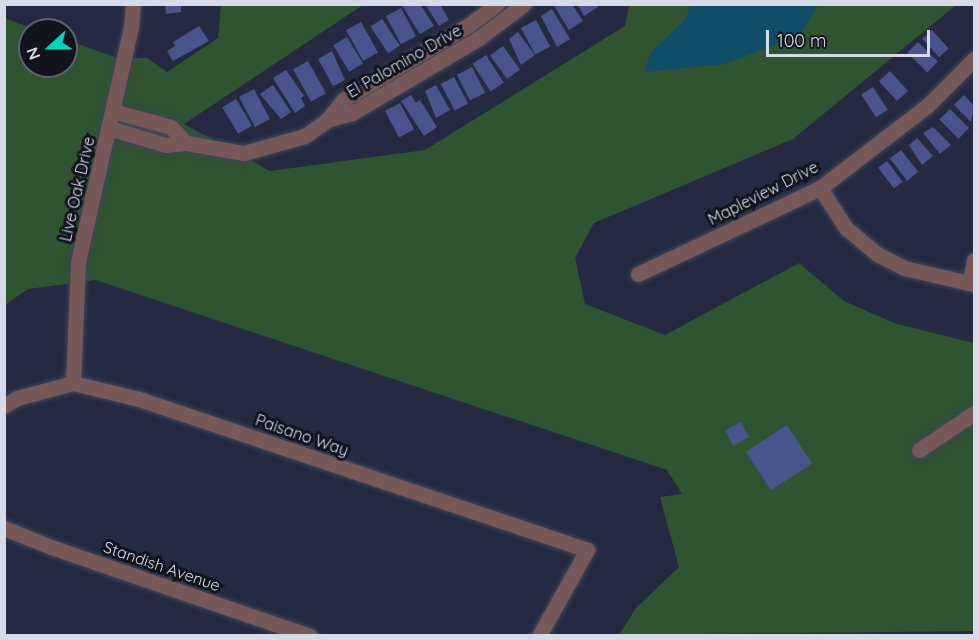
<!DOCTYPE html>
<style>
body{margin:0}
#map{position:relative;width:979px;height:640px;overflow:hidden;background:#242a41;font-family:Quicksand,sans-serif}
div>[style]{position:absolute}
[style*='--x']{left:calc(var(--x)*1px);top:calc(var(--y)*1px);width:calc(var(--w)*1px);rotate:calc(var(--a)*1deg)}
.green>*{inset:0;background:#305332}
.water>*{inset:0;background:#104e68}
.building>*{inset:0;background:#49548c;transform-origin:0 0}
.roads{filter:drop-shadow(0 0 2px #40465c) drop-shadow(0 0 2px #40465c)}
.minor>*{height:15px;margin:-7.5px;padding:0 7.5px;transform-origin:7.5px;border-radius:7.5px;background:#775858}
span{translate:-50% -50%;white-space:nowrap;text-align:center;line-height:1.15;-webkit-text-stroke:6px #11131e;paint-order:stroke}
.street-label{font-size:16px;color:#d6dae9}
.frame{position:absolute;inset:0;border:6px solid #d6dae9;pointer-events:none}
.north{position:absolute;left:18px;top:18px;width:60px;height:60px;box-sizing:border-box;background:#11131e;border:2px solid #60636f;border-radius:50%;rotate:249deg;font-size:16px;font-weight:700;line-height:24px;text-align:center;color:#d6dae9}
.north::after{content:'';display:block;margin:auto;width:21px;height:27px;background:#02d5b6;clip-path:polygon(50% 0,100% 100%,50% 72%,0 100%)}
.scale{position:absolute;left:766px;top:30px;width:164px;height:27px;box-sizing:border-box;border:3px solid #d6dae9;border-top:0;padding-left:8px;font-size:18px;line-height:21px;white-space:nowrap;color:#d6dae9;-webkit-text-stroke:4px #11131e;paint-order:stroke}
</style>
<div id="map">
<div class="green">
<div style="clip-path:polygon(221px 5px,363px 5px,184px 124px,270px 171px,425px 150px,625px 26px,629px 5px,956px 5px,793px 139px,594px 223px,575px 258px,585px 304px,665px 335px,799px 263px,844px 301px,894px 323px,974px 343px,974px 631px,619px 635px,636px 608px,679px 567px,660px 497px,682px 494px,667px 470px,96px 280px,28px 289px,5px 305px,4px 18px,37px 30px,30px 30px,30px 66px,66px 66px,66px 40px,118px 58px,147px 58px,167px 72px,218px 38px)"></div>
</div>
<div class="water">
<div style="clip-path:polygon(691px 5px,691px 4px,818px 5px,800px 36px,724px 64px,644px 72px,651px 52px,685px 20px)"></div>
</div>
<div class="building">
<div style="clip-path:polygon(165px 4px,181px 4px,181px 12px,166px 14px)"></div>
<div style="clip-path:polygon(401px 4px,420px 4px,434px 26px,420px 34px)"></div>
<div style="clip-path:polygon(425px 4px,443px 4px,441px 6px,449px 20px,439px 26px)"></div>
<div style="clip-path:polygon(553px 4px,572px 4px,583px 21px,569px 30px)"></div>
<div style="clip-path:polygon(577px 4px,597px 4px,598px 7px,584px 16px)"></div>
<div style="left:401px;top:8px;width:32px;height:17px;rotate:62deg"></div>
<div style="clip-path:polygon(552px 9px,570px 39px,557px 47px,541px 16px)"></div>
<div style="left:382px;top:19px;width:32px;height:14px;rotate:56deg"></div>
<div style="left:536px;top:20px;width:30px;height:17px;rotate:62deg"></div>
<div style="left:361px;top:22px;width:35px;height:17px;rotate:61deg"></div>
<div style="clip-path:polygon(199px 26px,209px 41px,173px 61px,167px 51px,175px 46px,173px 42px)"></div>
<div style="left:932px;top:30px;width:25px;height:13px;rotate:48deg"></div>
<div style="clip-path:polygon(518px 32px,535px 55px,521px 65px,509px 39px)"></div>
<div style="left:347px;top:37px;width:31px;height:16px;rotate:59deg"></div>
<div style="left:918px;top:42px;width:28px;height:15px;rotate:45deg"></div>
<div style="left:503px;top:46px;width:29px;height:16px;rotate:54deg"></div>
<div style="clip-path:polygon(332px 51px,345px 80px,333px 86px,318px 59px)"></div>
<div style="left:486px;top:55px;width:33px;height:16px;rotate:57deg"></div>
<div style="left:308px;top:61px;width:37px;height:17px;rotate:61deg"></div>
<div style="left:472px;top:67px;width:29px;height:17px;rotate:63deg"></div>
<div style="clip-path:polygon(286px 70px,304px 96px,301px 98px,305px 106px,295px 113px,273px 78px)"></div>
<div style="left:890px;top:71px;width:27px;height:15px;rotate:48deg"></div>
<div style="left:454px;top:77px;width:30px;height:15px;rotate:62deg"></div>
<div style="clip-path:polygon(273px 85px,291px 112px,281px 119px,260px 94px)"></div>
<div style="clip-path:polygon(436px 85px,450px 110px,436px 118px,425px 91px)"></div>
<div style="left:873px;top:87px;width:27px;height:14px;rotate:57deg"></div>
<div style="left:254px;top:89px;width:34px;height:17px;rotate:62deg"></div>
<div style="clip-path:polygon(411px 95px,416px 103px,420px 100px,437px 127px,424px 136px,401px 101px)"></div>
<div style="clip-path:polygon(964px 95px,974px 106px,971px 122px,954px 105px)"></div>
<div style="left:236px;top:99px;width:31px;height:16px;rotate:59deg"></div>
<div style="left:400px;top:103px;width:30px;height:17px;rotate:62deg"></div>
<div style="left:950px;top:109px;width:27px;height:15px;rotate:45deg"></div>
<div style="clip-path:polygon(933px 127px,951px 145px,940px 154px,923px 133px)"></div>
<div style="clip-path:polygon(917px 138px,933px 156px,922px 165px,909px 145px)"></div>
<div style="left:901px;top:150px;width:28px;height:14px;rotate:52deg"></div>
<div style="left:887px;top:161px;width:26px;height:11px;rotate:53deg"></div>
<div style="left:741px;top:422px;width:17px;height:18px;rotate:62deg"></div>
<div style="left:787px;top:425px;width:46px;height:49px;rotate:57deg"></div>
</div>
<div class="roads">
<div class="minor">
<div style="--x:327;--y:120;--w:26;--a:-16"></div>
<div style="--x:352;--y:113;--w:147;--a:-30.6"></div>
<div style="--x:479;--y:38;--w:56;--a:-37.1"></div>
<div style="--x:109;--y:128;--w:59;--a:16.6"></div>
<div style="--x:166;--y:145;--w:20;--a:-6"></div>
<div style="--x:186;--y:143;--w:22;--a:-133"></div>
<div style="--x:171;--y:127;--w:60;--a:-164.6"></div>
<div style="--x:186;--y:143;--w:59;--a:9.8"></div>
<div style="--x:244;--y:153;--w:63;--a:-15.6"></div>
<div style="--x:305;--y:136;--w:27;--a:-36"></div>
<div style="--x:327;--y:120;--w:26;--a:-51"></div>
<div style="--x:343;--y:100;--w:147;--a:-30.8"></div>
<div style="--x:469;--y:25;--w:35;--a:-37"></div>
<div style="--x:820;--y:188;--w:48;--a:57"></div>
<div style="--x:846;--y:228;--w:40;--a:40"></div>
<div style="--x:877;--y:254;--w:30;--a:27"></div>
<div style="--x:904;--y:268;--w:72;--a:12.9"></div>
<div style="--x:638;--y:274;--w:201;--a:-25.3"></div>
<div style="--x:820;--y:188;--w:136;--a:-37.5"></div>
<div style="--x:928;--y:105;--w:65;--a:-45"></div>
<div style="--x:970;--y:283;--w:23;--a:-80"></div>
<div style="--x:73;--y:383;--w:121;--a:-87.6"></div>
<div style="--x:78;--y:262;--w:241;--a:-77.3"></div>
<div style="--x:131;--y:27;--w:23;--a:-85"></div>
<div style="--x:4;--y:406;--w:15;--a:-32"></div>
<div style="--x:17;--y:398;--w:58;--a:-15"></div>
<div style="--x:73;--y:383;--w:68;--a:13.6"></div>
<div style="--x:139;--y:399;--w:473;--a:18.6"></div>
<div style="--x:587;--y:550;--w:98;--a:119.2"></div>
<div style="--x:919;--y:450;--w:66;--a:-33.9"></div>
<div style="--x:4;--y:528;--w:51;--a:22"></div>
<div style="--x:51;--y:547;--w:274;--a:19"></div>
</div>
</div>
<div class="street-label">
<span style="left:404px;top:61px;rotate:-30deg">El Palomino Drive</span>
<span style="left:77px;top:189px;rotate:-77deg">Live Oak Drive</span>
<span style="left:763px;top:193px;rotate:-27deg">Mapleview Drive</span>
<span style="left:302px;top:435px;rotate:19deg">Paisano Way</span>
<span style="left:162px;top:566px;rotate:19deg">Standish Avenue</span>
</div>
<div class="frame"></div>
<div class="north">N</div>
<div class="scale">100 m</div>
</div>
